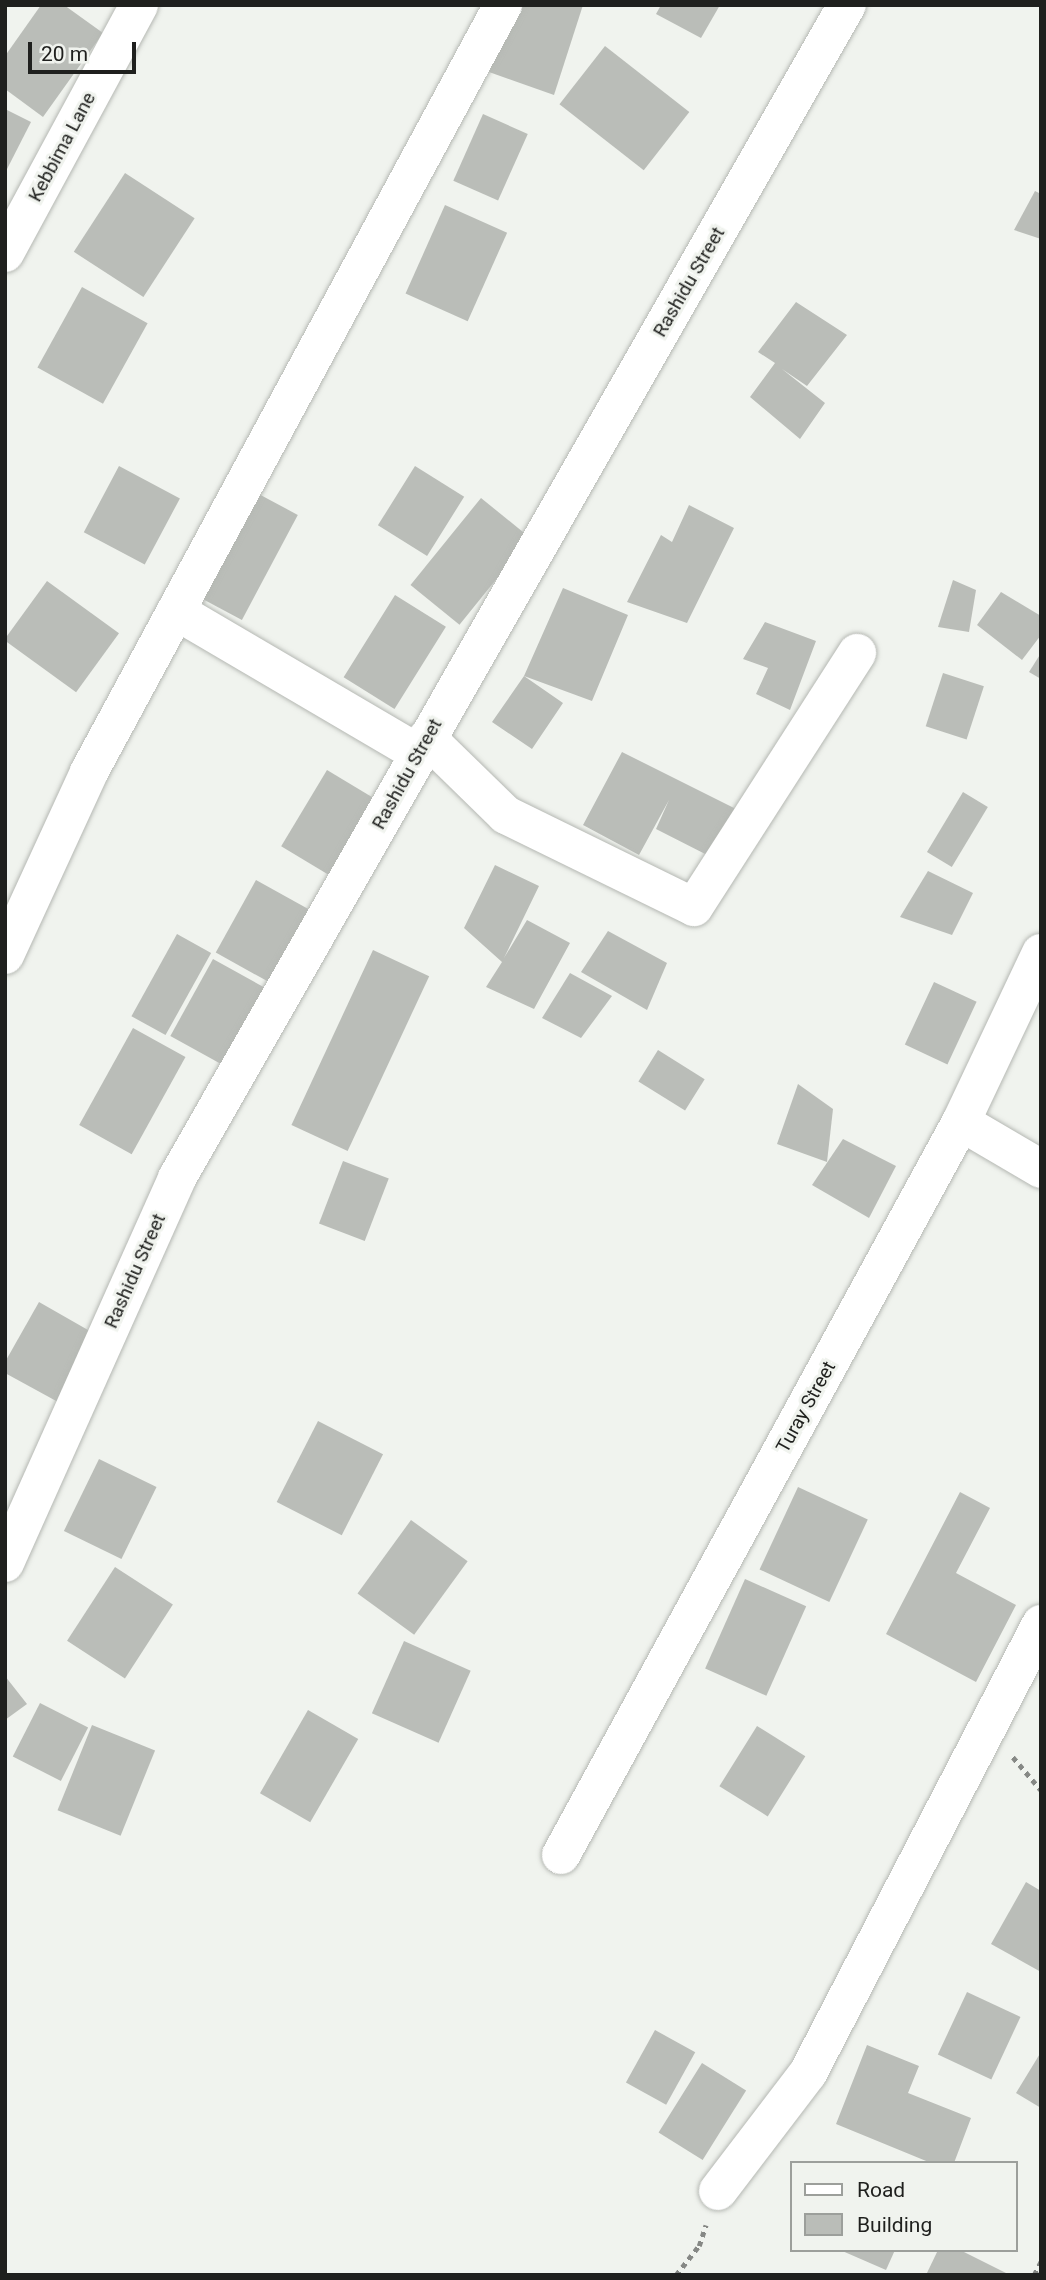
<!DOCTYPE html>
<style>
body{margin:0}
#map{position:relative;width:1046px;height:2280px;overflow:hidden;background:#f0f3ee;font-family:Roboto,sans-serif}
div>[style]{position:absolute}
[style*='--x']{left:calc(var(--x)*1px);top:calc(var(--y)*1px);width:calc(var(--w)*1px);rotate:calc(var(--a)*1deg)}
.building>*{inset:0;background:#babdb8;transform-origin:0 0}
.path>*{height:4.5px;margin-top:-2.25px;transform-origin:0;background:repeating-linear-gradient(90deg,#868885 0 5px,transparent 0 10px)}
.roads{filter:drop-shadow(0 0 2px #b5b8b3) drop-shadow(0 0 2px #b5b8b3)}
.street>*{height:38px;margin:-19px;padding:0 19px;transform-origin:19px;border-radius:19px;background:#fff}
span{translate:-50% -50%;white-space:nowrap;text-align:center;line-height:1.15;-webkit-text-stroke:6px #f0f3ee;paint-order:stroke}
.street-label{font-size:19px;color:#1f201e}
.frame{position:absolute;inset:0;border:7px solid #1f201e;pointer-events:none}
.legend{position:absolute;left:790px;top:2161px;width:228px;height:91px;box-sizing:border-box;background:#f0f3ee;border:2px solid #9c9f9b;margin:0;padding:9px 12px;list-style:none;font-size:21px;color:#1f201e}
.legend li{display:flex;align-items:center;gap:14px;height:35px}
.legend b{width:35px;border:2px solid #9c9f9b}
.scale{position:absolute;left:28px;top:42px;width:108px;height:32px;box-sizing:border-box;border:4px solid #1f201e;border-top:0;padding-left:9px;font-size:21px;line-height:24px;white-space:nowrap;color:#1f201e;-webkit-text-stroke:5px #f0f3ee;paint-order:stroke}
</style>
<div id="map">
<div class="building">
<div style="clip-path:polygon(41px 5px,64px 5px,103px 33px,43px 117px,5px 89px,5px 56px)"></div>
<div style="clip-path:polygon(512px 5px,583px 5px,554px 95px,489px 72px)"></div>
<div style="clip-path:polygon(661px 5px,720px 5px,701px 38px,656px 14px)"></div>
<div style="left:605px;top:46px;width:107px;height:74px;rotate:38deg"></div>
<div style="clip-path:polygon(5px 109px,31px 122px,5px 173px)"></div>
<div style="left:483px;top:114px;width:49px;height:73px;rotate:24deg"></div>
<div style="left:125px;top:173px;width:83px;height:94px;rotate:33deg"></div>
<div style="clip-path:polygon(1035px 191px,1041px 194px,1041px 239px,1014px 230px)"></div>
<div style="left:445px;top:205px;width:68px;height:97px;rotate:24deg"></div>
<div style="left:82px;top:287px;width:75px;height:92px;rotate:29deg"></div>
<div style="clip-path:polygon(796px 302px,847px 335px,807px 386px,782px 369px,825px 403px,800px 439px,750px 397px,775px 363px,758px 352px)"></div>
<div style="left:119px;top:466px;width:69px;height:75px;rotate:28deg"></div>
<div style="left:415px;top:466px;width:58px;height:70px;rotate:32deg"></div>
<div style="left:251px;top:490px;width:53px;height:119px;rotate:28deg"></div>
<div style="left:481px;top:498px;width:63px;height:112px;rotate:39deg"></div>
<div style="clip-path:polygon(689px 505px,734px 528px,687px 623px,627px 602px,661px 535px,672px 542px)"></div>
<div style="clip-path:polygon(953px 580px,976px 590px,969px 632px,938px 627px)"></div>
<div style="left:47px;top:581px;width:89px;height:73px;rotate:36deg"></div>
<div style="clip-path:polygon(563px 588px,628px 615px,592px 701px,524px 676px,563px 703px,532px 749px,492px 722px,524px 676px)"></div>
<div style="clip-path:polygon(1001px 592px,1041px 616px,1041px 635px,1022px 660px,977px 625px)"></div>
<div style="left:395px;top:595px;width:60px;height:97px;rotate:32deg"></div>
<div style="clip-path:polygon(765px 622px,816px 641px,790px 710px,756px 694px,768px 668px,743px 659px)"></div>
<div style="clip-path:polygon(1041px 653px,1041px 679px,1029px 672px)"></div>
<div style="left:943px;top:673px;width:43px;height:56px;rotate:18deg"></div>
<div style="clip-path:polygon(622px 752px,738px 810px,715px 859px,656px 829px,669px 800px,639px 855px,583px 825px)"></div>
<div style="left:327px;top:770px;width:64px;height:89px;rotate:31deg"></div>
<div style="left:963px;top:792px;width:29px;height:70px;rotate:31deg"></div>
<div style="clip-path:polygon(495px 865px,539px 886px,504px 958px,527px 920px,570px 943px,534px 1009px,486px 987px,502px 962px,464px 928px)"></div>
<div style="clip-path:polygon(928px 871px,973px 893px,952px 935px,900px 917px)"></div>
<div style="left:256px;top:880px;width:68px;height:83px;rotate:29deg"></div>
<div style="clip-path:polygon(608px 931px,667px 963px,647px 1010px,581px 972px)"></div>
<div style="left:177px;top:934px;width:39px;height:94px;rotate:29deg"></div>
<div style="left:373px;top:950px;width:62px;height:193px;rotate:25deg"></div>
<div style="left:213px;top:959px;width:74px;height:88px;rotate:29deg"></div>
<div style="clip-path:polygon(570px 973px,612px 996px,581px 1038px,542px 1018px)"></div>
<div style="left:934px;top:982px;width:47px;height:69px;rotate:25deg"></div>
<div style="left:133px;top:1028px;width:60px;height:111px;rotate:29deg"></div>
<div style="left:658px;top:1050px;width:55px;height:37px;rotate:32deg"></div>
<div style="clip-path:polygon(798px 1084px,833px 1109px,827px 1162px,777px 1144px)"></div>
<div style="clip-path:polygon(843px 1139px,896px 1166px,869px 1218px,812px 1185px)"></div>
<div style="left:343px;top:1161px;width:49px;height:67px;rotate:21deg"></div>
<div style="clip-path:polygon(39px 1302px,95px 1334px,58px 1402px,5px 1373px,5px 1362px)"></div>
<div style="left:318px;top:1421px;width:73px;height:91px;rotate:27deg"></div>
<div style="left:99px;top:1459px;width:64px;height:80px;rotate:26deg"></div>
<div style="left:798px;top:1487px;width:77px;height:91px;rotate:25deg"></div>
<div style="clip-path:polygon(960px 1492px,990px 1508px,956px 1573px,1016px 1605px,976px 1682px,886px 1634px)"></div>
<div style="left:411px;top:1520px;width:70px;height:91px;rotate:36deg"></div>
<div style="left:115px;top:1567px;width:69px;height:88px;rotate:33deg"></div>
<div style="left:745px;top:1579px;width:67px;height:98px;rotate:24deg"></div>
<div style="left:404px;top:1641px;width:73px;height:79px;rotate:24deg"></div>
<div style="clip-path:polygon(5px 1676px,27px 1704px,5px 1720px)"></div>
<div style="left:40px;top:1703px;width:54px;height:60px;rotate:27deg"></div>
<div style="left:308px;top:1710px;width:58px;height:96px;rotate:30deg"></div>
<div style="left:92px;top:1725px;width:68px;height:92px;rotate:22deg"></div>
<div style="left:757px;top:1726px;width:57px;height:71px;rotate:32deg"></div>
<div style="clip-path:polygon(1026px 1882px,1041px 1891px,1041px 1972px,991px 1944px)"></div>
<div style="left:967px;top:1992px;width:59px;height:69px;rotate:25deg"></div>
<div style="left:655px;top:2030px;width:46px;height:60px;rotate:29deg"></div>
<div style="clip-path:polygon(867px 2045px,919px 2066px,908px 2093px,971px 2118px,954px 2163px,931px 2163px,836px 2124px)"></div>
<div style="clip-path:polygon(1041px 2052px,1041px 2108px,1016px 2093px)"></div>
<div style="left:702px;top:2063px;width:52px;height:82px;rotate:32deg"></div>
<div style="clip-path:polygon(840px 2250px,895px 2250px,886px 2270px)"></div>
<div style="clip-path:polygon(938px 2250px,960px 2250px,1010px 2275px,926px 2275px)"></div>
</div>
<div class="path">
<div style="--x:1013;--y:1757;--w:43;--a:49.7"></div>
<div style="--x:676;--y:2275;--w:37;--a:-52"></div>
<div style="--x:699;--y:2246;--w:22;--a:-72"></div>
<div style="--x:1034;--y:2275;--w:16;--a:-63"></div>
</div>
<div class="roads">
<div class="street">
<div style="--x:5;--y:253;--w:282;--a:-61.6"></div>
<div style="--x:176;--y:611;--w:283;--a:30.4"></div>
<div style="--x:427;--y:738;--w:110;--a:44.3"></div>
<div style="--x:506;--y:815;--w:209;--a:26.1"></div>
<div style="--x:694;--y:907;--w:302;--a:-57.3"></div>
<div style="--x:5;--y:955;--w:201;--a:-65.3"></div>
<div style="--x:89;--y:772;--w:872;--a:-61.64"></div>
<div style="--x:961;--y:1122;--w:93;--a:30.4"></div>
<div style="--x:5;--y:1563;--w:422;--a:-65.9"></div>
<div style="--x:177;--y:1178;--w:1351;--a:-60.27"></div>
<div style="--x:561;--y:1855;--w:835;--a:-61.38"></div>
<div style="--x:961;--y:1122;--w:187;--a:-64.7"></div>
<div style="--x:718;--y:2191;--w:148;--a:-52.7"></div>
<div style="--x:808;--y:2073;--w:506;--a:-62.57"></div>
</div>
</div>
<div class="street-label">
<span style="left:62px;top:147px;rotate:-62deg">Kebbima Lane</span>
<span style="left:689px;top:282px;rotate:-60deg">Rashidu Street</span>
<span style="left:407px;top:774px;rotate:-61deg">Rashidu Street</span>
<span style="left:135px;top:1271px;rotate:-66deg">Rashidu Street</span>
<span style="left:806px;top:1407px;rotate:-61deg">Turay Street</span>
</div>
<div class="frame"></div>
<ul class="legend">
<li><b style="height:9px;background:#fff"></b>Road</li>
<li><b style="height:19px;background:#babdb8"></b>Building</li>
</ul>
<div class="scale">20 m</div>
</div>
